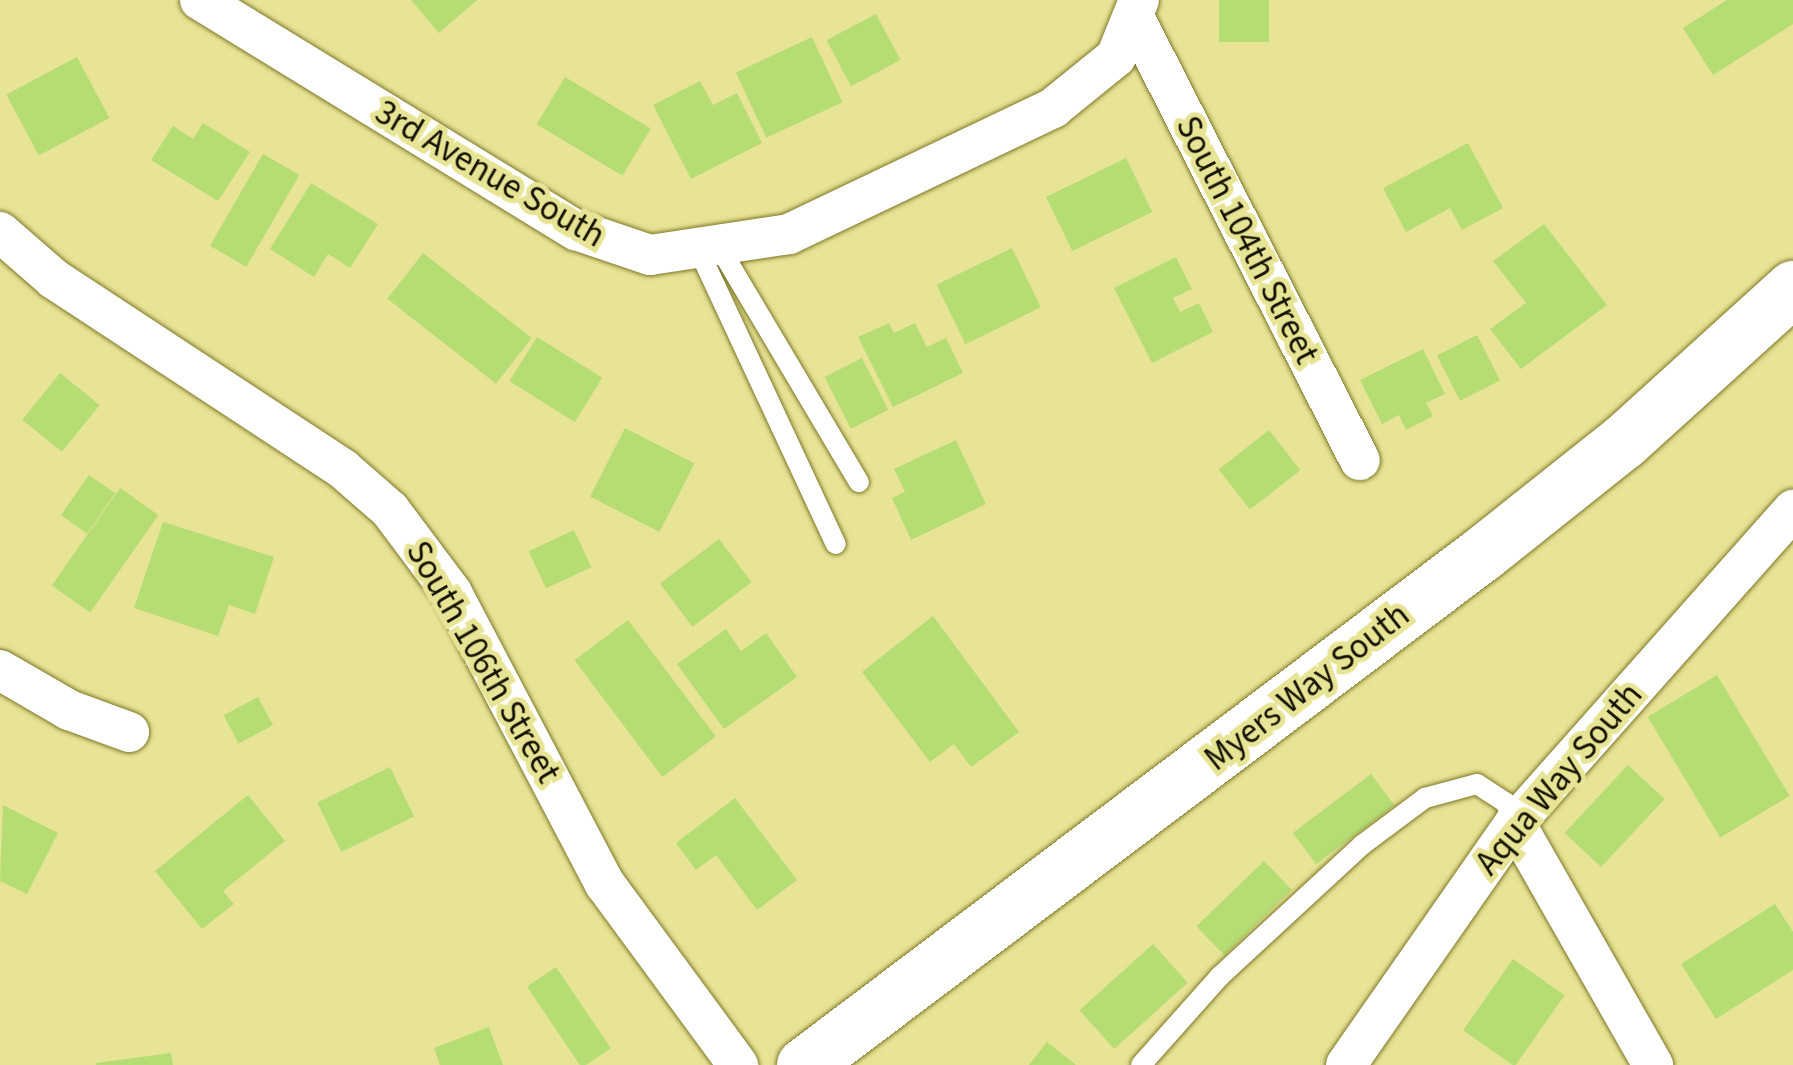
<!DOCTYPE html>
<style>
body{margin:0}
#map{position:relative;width:1793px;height:1065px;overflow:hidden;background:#e8e495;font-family:"Source Sans 3",sans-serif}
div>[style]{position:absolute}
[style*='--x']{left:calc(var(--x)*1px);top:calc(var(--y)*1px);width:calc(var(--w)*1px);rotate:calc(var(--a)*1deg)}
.building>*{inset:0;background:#b6dc74;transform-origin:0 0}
.roads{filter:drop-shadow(0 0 2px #7d7829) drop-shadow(0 0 2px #7d7829)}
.lane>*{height:20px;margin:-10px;padding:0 10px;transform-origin:10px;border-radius:10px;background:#fff}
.street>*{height:40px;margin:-20px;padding:0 20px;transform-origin:20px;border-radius:20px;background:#fff}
.secondary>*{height:55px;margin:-27.5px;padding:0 27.5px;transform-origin:27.5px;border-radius:27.5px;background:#fff}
span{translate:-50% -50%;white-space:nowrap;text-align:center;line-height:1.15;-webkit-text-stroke:10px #e8e495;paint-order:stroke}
.street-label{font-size:35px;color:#131100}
</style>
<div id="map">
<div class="building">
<div style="clip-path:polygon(411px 0,477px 0,439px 33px)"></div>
<div style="left:1219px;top:0;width:50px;height:42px"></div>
<div style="clip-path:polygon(1727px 0,1793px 0,1793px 24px,1713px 75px,1683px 28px)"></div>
<div style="left:876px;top:14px;width:52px;height:56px;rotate:62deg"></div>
<div style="left:812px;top:37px;width:72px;height:84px;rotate:65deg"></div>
<div style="left:77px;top:57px;width:69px;height:80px;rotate:62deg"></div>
<div style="left:565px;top:77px;width:100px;height:55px;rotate:31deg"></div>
<div style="clip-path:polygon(700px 81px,713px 105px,737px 93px,762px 143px,691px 179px,653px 105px)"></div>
<div style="clip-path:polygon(203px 123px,250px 152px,218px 201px,151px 160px,173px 126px,193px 139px)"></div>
<div style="clip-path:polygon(1468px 143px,1503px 208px,1462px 230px,1450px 208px,1406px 232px,1383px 188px)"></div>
<div style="left:263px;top:154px;width:42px;height:106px;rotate:30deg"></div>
<div style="left:1126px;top:158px;width:60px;height:89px;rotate:64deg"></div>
<div style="clip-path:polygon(311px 183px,378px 224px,350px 268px,328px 254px,314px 277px,270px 249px)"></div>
<div style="clip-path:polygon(1544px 224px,1607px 305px,1521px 369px,1490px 329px,1526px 303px,1493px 261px)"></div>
<div style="left:1012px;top:248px;width:66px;height:84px;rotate:64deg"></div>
<div style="left:423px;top:253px;width:138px;height:58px;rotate:38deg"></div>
<div style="clip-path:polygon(1176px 257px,1192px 289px,1173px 298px,1180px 312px,1199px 303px,1213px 332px,1152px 363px,1114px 288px)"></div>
<div style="clip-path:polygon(889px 323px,894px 333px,915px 323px,927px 347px,946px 338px,963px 373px,893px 407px,858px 337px)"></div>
<div style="left:1477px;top:335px;width:51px;height:45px;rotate:63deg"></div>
<div style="left:537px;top:337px;width:77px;height:52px;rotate:32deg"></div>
<div style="clip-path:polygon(1423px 349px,1445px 394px,1426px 403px,1433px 416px,1406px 430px,1399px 415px,1382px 424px,1360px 380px)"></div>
<div style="left:862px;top:358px;width:58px;height:42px;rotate:63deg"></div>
<div style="left:60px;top:373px;width:51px;height:60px;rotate:39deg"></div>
<div style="left:625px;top:428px;width:78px;height:77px;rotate:27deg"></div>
<div style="left:1269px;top:430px;width:51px;height:64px;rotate:52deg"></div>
<div style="clip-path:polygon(956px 440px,986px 504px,911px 540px,892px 498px,905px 492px,894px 469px)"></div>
<div style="left:89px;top:475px;width:32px;height:49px;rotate:35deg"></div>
<div style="left:120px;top:488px;width:47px;height:119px;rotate:35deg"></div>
<div style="clip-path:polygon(163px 522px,274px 557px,255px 614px,229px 605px,218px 636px,134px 608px)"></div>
<div style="left:574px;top:530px;width:41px;height:50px;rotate:65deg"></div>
<div style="left:719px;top:539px;width:54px;height:74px;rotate:53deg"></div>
<div style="clip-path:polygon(933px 616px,1019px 732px,971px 767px,954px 744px,930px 762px,862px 672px)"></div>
<div style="left:628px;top:620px;width:146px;height:67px;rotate:53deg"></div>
<div style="clip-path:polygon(726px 629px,741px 651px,766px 633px,797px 677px,724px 729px,677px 664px)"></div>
<div style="left:1717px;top:675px;width:141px;height:81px;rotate:59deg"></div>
<div style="left:258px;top:697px;width:32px;height:39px;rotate:62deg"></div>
<div style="left:1628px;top:765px;width:50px;height:93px;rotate:43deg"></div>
<div style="left:390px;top:767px;width:55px;height:81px;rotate:64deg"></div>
<div style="left:1371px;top:774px;width:39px;height:98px;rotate:53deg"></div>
<div style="clip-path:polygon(248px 795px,285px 841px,223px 891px,234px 904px,202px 929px,155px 871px)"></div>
<div style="clip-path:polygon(735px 798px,797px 880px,757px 910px,716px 855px,696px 870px,676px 843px)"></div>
<div style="clip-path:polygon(3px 805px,58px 833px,27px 894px,0 881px)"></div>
<div style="left:1264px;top:861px;width:40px;height:94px;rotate:46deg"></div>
<div style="clip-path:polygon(1775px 904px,1793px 932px,1793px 970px,1716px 1019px,1681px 964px)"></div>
<div style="left:1153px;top:944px;width:52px;height:99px;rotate:48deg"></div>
<div style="left:1513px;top:959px;width:63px;height:87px;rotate:35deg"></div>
<div style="left:556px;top:967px;width:98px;height:35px;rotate:56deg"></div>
<div style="clip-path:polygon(489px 1027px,503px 1065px,440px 1065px,434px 1048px)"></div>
<div style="clip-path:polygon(1047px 1042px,1076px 1065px,1029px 1065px)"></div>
<div style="clip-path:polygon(171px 1053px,173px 1065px,96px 1065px,96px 1063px)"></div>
</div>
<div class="roads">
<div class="lane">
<div style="--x:721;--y:250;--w:270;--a:59.3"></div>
<div style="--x:700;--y:253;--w:321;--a:65"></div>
<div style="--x:1141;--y:1065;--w:118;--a:-48.4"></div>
<div style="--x:1219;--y:977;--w:195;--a:-42.7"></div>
<div style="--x:1362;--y:845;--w:79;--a:-36.7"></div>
<div style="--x:1425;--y:798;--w:54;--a:-15.1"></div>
<div style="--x:1477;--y:784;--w:33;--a:33"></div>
<div style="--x:1505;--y:802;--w:23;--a:65"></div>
</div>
<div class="street">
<div style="--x:200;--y:0;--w:441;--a:31.5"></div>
<div style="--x:576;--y:230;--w:78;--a:18.7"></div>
<div style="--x:650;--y:255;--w:141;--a:-8.6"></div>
<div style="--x:789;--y:234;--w:293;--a:-25.5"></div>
<div style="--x:1053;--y:108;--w:81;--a:-39"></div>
<div style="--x:1116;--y:57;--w:61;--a:-68"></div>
<div style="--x:1135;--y:19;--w:495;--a:63"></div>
<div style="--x:0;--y:232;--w:72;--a:41"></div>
<div style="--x:54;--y:279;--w:346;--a:33.3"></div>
<div style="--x:343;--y:469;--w:62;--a:41.1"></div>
<div style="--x:390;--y:510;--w:104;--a:53.2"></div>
<div style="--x:452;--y:593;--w:329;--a:62.3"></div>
<div style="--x:605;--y:884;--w:225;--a:53.7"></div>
<div style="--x:0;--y:670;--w:80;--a:30.1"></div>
<div style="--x:69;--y:710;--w:64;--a:20.1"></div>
<div style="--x:1515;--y:823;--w:279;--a:60.3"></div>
<div style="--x:1346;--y:1065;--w:295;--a:-55.1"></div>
<div style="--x:1515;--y:823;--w:419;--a:-48.4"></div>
</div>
<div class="secondary">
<div style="--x:804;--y:1065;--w:850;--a:-37.02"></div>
<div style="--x:1483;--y:553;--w:180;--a:-38.5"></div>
<div style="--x:1624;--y:441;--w:228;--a:-42.2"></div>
</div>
</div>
<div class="street-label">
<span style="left:490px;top:174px;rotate:30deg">3rd Avenue South</span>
<span style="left:1247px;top:240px;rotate:63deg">South 104th Street</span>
<span style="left:483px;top:662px;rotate:60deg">South 106th Street</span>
<span style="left:1307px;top:687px;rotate:-38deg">Myers Way South</span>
<span style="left:1559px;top:779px;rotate:-50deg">Aqua Way South</span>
</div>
</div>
